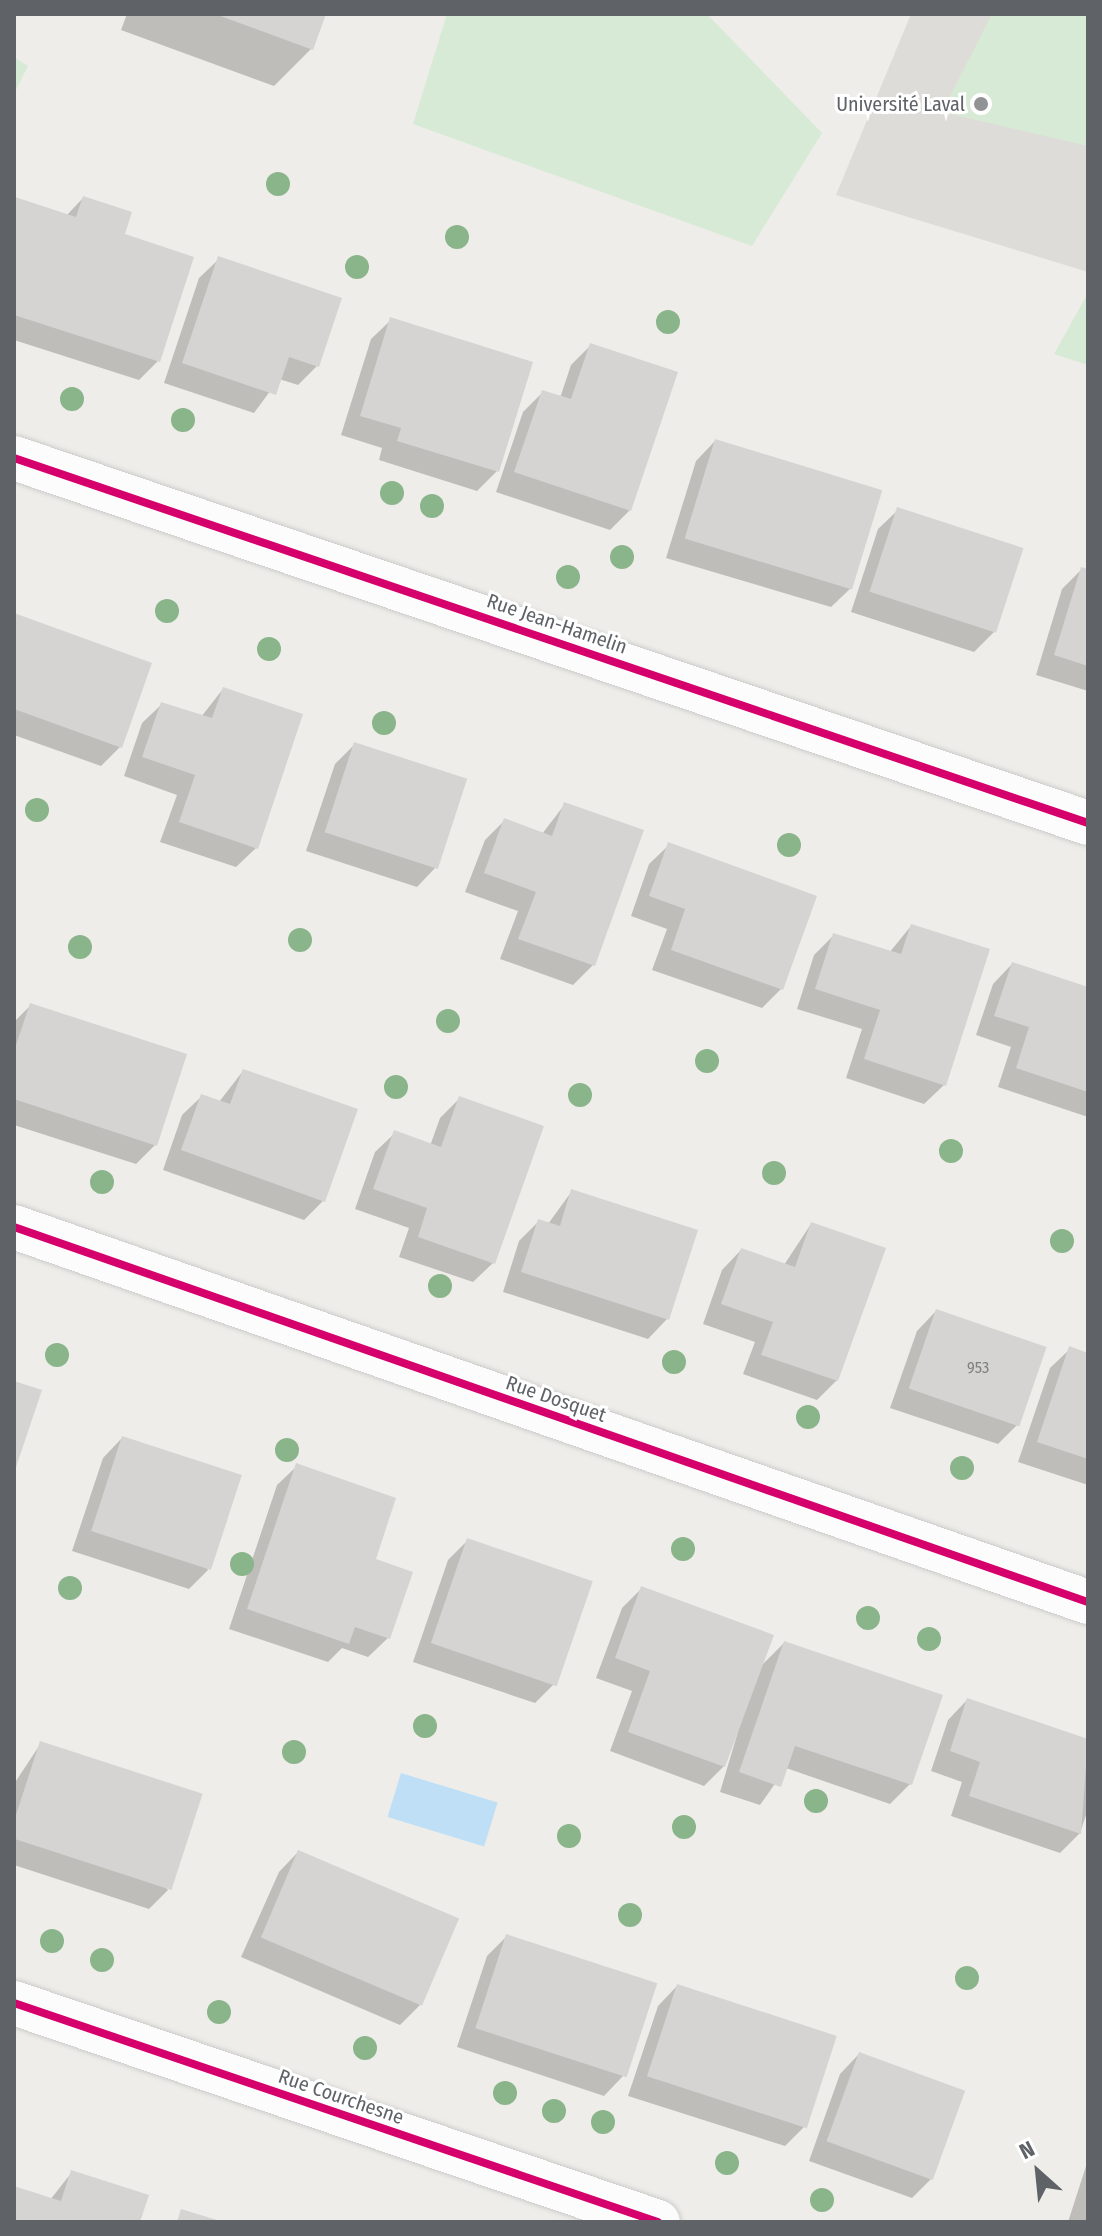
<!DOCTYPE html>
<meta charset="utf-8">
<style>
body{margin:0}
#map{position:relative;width:1102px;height:2236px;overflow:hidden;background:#eeede9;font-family:"Fira Sans Condensed",sans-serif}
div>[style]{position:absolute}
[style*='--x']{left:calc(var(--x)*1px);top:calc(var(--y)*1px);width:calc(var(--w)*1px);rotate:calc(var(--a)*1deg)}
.education>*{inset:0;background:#dedcd8}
.green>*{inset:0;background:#d7ead5}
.water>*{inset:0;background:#bfdff7;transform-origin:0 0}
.shadow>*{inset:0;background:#0003}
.building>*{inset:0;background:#d5d4d2;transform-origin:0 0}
.roads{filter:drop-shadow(0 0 2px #cbcbcb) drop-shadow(0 0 2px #cbcbcb)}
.street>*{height:44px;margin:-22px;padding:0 22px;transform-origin:22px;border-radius:22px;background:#fcfcfc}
.cycleway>*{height:8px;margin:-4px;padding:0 4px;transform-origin:4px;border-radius:4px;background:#d6006c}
.trees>*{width:24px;height:24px;margin:-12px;border-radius:50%;background:#8ab48a}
.dots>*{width:22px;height:22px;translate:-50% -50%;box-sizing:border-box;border:4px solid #fff;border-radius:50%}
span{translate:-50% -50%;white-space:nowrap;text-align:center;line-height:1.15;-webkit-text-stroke:6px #fff;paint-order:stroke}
.number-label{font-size:16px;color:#7e8083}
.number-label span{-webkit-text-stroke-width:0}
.poi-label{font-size:20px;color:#5f6267}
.right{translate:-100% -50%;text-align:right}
.street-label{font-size:20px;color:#5f6267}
.frame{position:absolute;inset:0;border:16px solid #5f6267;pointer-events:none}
.north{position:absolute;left:998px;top:2132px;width:80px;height:80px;-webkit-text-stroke:6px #fff;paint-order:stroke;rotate:333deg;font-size:22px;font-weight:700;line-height:32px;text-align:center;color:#5f6267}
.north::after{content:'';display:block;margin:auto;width:28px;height:36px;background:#5f6267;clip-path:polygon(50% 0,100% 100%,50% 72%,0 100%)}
</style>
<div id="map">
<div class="education">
<div style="clip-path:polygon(911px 14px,1088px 14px,1088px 272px,836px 195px)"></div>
</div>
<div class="green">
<div style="clip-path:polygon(447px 14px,707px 14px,822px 133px,752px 246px,413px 124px)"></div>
<div style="clip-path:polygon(992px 14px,1088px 14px,1088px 146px,942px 112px)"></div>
<div style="clip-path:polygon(14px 57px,28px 66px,14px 94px)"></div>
<div style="clip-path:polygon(1088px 293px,1088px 365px,1054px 354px)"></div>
</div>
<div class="water">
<div style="left:401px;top:1773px;width:101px;height:46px;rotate:17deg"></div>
</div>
<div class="shadow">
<div style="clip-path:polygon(127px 14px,324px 14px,311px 49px,274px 86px,121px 30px)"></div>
<div style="clip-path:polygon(83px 198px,158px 361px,139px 380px,14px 340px,14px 201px,66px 216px)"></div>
<div style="clip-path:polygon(219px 259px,317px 366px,298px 385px,279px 379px,254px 413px,164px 383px,199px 278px)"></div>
<div style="clip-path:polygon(391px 320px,497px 471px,477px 491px,379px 460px,382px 448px,341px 435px,371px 339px)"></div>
<div style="clip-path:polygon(591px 345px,630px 510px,610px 530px,496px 492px,523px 412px,543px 392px,560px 398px,571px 365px)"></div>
<div style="clip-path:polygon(715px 441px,851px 588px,831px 607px,666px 558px,696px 461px)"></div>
<div style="clip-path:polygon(898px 510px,994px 632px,974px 652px,851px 612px,878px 529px)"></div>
<div style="clip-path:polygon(1082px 569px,1088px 571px,1088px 691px,1036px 675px,1062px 589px)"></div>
<div style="clip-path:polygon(14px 615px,120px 747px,101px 766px,14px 735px)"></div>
<div style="clip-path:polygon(223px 689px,256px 848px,236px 867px,160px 842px,177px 795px,124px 776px,142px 723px,162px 704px,201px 717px)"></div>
<div style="clip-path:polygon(354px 745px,464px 780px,436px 867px,417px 887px,306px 851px,335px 764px)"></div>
<div style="clip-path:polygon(565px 804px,593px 965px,573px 985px,500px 959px,518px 911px,465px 892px,485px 840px,504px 821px,542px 834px)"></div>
<div style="clip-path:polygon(669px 845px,781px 989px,762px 1008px,652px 970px,667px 929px,631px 916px,649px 864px)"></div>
<div style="clip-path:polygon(911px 926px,944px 1085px,924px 1104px,846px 1078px,862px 1029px,797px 1009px,814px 955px,834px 935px,889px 953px)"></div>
<div style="clip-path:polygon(1012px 964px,1088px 989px,1088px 1117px,998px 1087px,1011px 1047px,976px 1035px,993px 984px)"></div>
<div style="clip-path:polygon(30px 1006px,155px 1145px,136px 1164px,14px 1125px,14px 1022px)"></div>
<div style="clip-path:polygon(243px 1071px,323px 1201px,304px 1220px,163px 1170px,182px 1115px,202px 1096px,219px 1102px)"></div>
<div style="clip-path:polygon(460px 1098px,493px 1263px,473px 1282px,399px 1257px,409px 1228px,355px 1209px,375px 1152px,395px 1133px,430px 1146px,440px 1118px)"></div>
<div style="clip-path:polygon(572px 1191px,667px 1319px,648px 1339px,503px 1292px,519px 1241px,539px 1221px,548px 1224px)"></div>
<div style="clip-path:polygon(811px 1224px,837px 1380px,817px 1400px,743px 1374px,755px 1342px,703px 1324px,722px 1270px,741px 1250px,784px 1265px)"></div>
<div style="clip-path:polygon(936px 1311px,1017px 1425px,998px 1444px,890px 1408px,917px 1331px)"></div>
<div style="clip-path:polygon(1070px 1349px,1088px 1355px,1088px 1485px,1018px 1462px,1050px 1368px)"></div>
<div style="clip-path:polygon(122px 1438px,208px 1570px,189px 1589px,72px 1551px,103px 1458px)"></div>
<div style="clip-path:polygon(297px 1466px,373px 1561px,388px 1638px,368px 1657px,342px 1648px,328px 1662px,229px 1629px,277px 1485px)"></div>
<div style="clip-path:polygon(468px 1540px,555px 1683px,535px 1703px,413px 1662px,448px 1560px)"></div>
<div style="clip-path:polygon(641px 1589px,760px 1667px,784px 1643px,910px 1784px,890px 1804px,786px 1768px,760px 1805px,720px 1792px,746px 1705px,724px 1766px,704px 1786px,610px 1751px,632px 1691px,596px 1678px,622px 1608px)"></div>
<div style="clip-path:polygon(967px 1700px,1088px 1741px,1088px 1809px,1080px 1833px,1060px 1853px,951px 1816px,962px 1782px,931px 1771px,948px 1720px)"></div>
<div style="clip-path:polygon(41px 1743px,168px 1890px,149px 1909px,14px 1865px,14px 1784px)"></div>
<div style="clip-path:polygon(298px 1852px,420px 2005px,400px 2025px,241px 1957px,279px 1872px)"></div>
<div style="clip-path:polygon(507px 1936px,623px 2076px,604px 2096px,457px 2047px,487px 1956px)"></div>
<div style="clip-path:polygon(677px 1986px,805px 2126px,785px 2146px,628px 2096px,658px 2006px)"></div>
<div style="clip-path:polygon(859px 2054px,932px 2178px,912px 2198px,809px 2161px,840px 2074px)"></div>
<div style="clip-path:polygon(1088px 2160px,1088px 2222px,1068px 2222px)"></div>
<div style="clip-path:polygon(72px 2172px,138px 2222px,14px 2222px,14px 2188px,50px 2200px)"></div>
</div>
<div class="building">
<div style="clip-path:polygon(215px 14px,326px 14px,313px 50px)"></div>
<div style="clip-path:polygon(83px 196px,132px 212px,125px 234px,194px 257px,160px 362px,14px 315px,15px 197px,76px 217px)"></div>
<div style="clip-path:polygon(218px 256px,342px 298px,319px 367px,289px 357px,276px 395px,182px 363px)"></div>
<div style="clip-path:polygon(390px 317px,533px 362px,499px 472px,397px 441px,401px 428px,360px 416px)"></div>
<div style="clip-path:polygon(590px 343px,678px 372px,631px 511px,514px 472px,542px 390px,571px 399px)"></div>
<div style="left:715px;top:439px;width:175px;height:104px;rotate:17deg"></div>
<div style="left:897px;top:507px;width:133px;height:89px;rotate:18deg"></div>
<div style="clip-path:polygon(1081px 567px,1088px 569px,1088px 666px,1054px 655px)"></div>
<div style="clip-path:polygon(14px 613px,152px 663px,122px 748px,14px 709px)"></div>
<div style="clip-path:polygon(223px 687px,303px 714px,258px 849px,179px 822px,195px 775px,142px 757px,161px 702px,212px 718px)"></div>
<div style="left:354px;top:742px;width:119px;height:95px;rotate:18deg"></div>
<div style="clip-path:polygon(564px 802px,644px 830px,595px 966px,518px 939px,536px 892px,484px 873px,504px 818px,552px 836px)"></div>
<div style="clip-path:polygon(668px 842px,817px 896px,783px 990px,671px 950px,685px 909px,649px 896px)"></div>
<div style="clip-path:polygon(911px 924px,990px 949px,946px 1086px,864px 1059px,880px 1010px,815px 989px,833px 933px,901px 954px)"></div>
<div style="clip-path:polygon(1012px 962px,1088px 987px,1088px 1092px,1016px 1068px,1029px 1027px,994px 1016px)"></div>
<div style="clip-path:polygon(30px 1003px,187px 1054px,157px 1146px,14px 1099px,14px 1051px)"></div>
<div style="clip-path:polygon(243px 1069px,358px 1109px,325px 1202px,181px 1150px,201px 1094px,230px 1104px)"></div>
<div style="clip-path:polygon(459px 1096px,544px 1126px,495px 1264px,418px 1237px,427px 1208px,373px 1189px,394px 1130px,441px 1147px)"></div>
<div style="clip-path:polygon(571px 1189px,698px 1230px,669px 1320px,521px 1272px,538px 1219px,560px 1226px)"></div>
<div style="clip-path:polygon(811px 1222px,886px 1248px,838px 1381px,761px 1355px,773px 1322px,721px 1304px,741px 1248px,795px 1267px)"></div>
<div style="left:936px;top:1309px;width:117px;height:84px;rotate:19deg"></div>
<div style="clip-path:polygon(1069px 1346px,1088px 1353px,1088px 1459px,1037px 1442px)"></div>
<div style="clip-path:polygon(14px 1381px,42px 1390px,15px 1470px,14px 1470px)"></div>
<div style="left:122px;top:1436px;width:126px;height:100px;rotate:18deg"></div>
<div style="clip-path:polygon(296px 1463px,396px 1498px,376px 1559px,413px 1572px,390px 1639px,355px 1627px,349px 1644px,247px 1609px)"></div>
<div style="left:467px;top:1538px;width:133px;height:111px;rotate:19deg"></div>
<div style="clip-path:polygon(641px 1586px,774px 1635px,725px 1767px,628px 1732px,650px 1671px,615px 1658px)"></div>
<div style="clip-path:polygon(784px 1641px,943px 1695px,912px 1785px,795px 1746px,781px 1787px,739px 1772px)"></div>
<div style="clip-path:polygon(967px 1698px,1088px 1739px,1081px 1834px,969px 1796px,980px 1762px,950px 1751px)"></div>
<div style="left:40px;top:1741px;width:171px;height:101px;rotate:18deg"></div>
<div style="left:298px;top:1850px;width:175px;height:95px;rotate:23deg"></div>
<div style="left:506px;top:1934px;width:159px;height:99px;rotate:18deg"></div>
<div style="left:677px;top:1984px;width:168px;height:97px;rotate:18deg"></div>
<div style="left:859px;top:2052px;width:113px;height:95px;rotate:20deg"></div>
<div style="clip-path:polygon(71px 2170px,149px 2195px,140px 2222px,14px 2222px,14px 2186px,61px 2201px)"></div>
<div style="clip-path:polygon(181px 2209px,220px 2221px,220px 2222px,177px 2222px)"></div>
</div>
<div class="roads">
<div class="street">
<div style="--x:14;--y:458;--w:1134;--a:18.77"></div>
<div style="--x:14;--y:1227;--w:1138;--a:19.25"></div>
<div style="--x:14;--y:2003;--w:680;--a:18.78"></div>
</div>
</div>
<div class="cycleway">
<div style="--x:14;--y:458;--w:1134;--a:18.77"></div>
<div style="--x:14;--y:1227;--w:1138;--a:19.25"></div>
<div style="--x:14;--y:2003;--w:680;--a:18.78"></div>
</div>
<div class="trees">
<div style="left:278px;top:184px"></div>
<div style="left:457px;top:237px"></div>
<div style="left:357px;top:267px"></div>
<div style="left:668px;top:322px"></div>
<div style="left:72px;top:399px"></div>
<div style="left:183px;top:420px"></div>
<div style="left:392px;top:493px"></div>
<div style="left:432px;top:506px"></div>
<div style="left:622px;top:557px"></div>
<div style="left:568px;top:577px"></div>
<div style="left:167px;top:611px"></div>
<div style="left:269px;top:649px"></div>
<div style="left:384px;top:723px"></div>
<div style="left:37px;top:810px"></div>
<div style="left:789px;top:845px"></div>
<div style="left:300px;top:940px"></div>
<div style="left:80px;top:947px"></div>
<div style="left:448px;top:1021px"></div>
<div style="left:707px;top:1061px"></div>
<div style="left:396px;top:1087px"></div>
<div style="left:580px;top:1095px"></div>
<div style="left:951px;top:1151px"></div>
<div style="left:774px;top:1173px"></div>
<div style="left:102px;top:1182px"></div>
<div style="left:1062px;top:1241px"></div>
<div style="left:440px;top:1286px"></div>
<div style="left:57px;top:1355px"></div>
<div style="left:674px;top:1362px"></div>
<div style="left:808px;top:1417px"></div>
<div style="left:287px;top:1450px"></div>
<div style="left:962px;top:1468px"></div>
<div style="left:683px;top:1549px"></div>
<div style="left:242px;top:1564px"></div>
<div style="left:70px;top:1588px"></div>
<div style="left:868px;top:1618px"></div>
<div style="left:929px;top:1639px"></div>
<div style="left:425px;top:1726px"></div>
<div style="left:294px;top:1752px"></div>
<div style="left:816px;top:1801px"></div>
<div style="left:684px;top:1827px"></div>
<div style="left:569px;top:1836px"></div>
<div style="left:630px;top:1915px"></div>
<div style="left:52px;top:1941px"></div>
<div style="left:102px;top:1960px"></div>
<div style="left:967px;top:1978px"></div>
<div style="left:219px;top:2012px"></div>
<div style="left:365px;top:2048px"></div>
<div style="left:505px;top:2093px"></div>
<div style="left:554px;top:2111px"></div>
<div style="left:603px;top:2122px"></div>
<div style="left:727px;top:2163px"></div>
<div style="left:822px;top:2200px"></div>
</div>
<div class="dots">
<div style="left:981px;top:104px;background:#919394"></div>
</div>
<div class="number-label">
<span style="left:978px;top:1368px">953</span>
</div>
<div class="poi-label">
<span class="right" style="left:965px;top:104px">Université Laval</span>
</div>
<div class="street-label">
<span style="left:557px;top:624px;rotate:19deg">Rue Jean-Hamelin</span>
<span style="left:556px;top:1399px;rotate:19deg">Rue Dosquet</span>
<span style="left:341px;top:2097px;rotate:19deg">Rue Courchesne</span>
</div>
<div class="frame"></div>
<div class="north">N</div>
</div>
